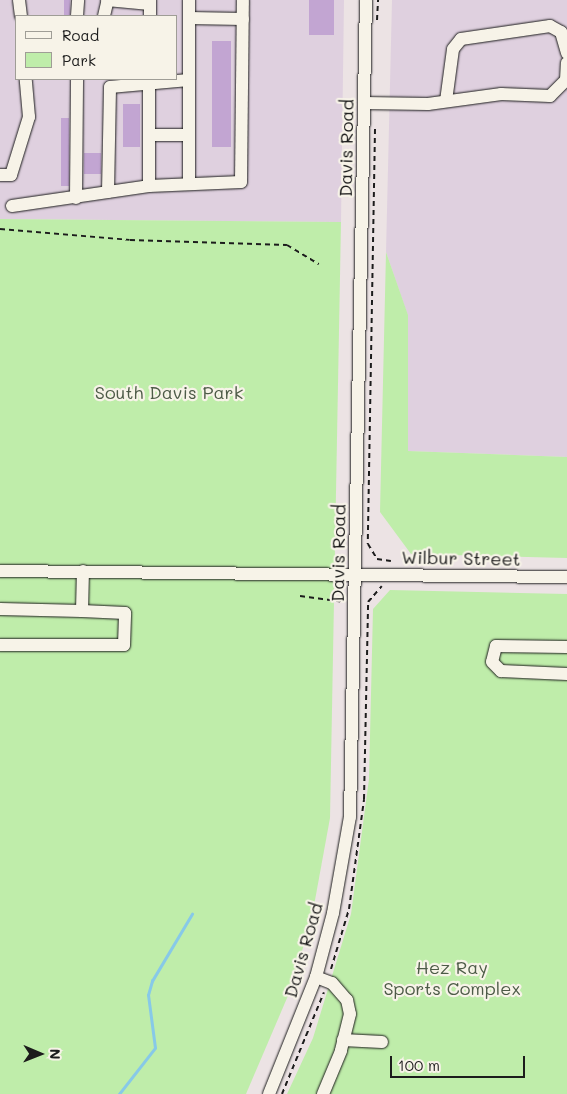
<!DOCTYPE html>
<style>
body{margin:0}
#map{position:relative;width:567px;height:1094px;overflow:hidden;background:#ece3e4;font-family:Mali,sans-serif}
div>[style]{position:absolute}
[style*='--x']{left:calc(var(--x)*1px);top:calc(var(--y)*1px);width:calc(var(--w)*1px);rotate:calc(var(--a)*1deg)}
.built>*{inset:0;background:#dfd0df}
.green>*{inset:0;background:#bfedaa}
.stream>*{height:2.5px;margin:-1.25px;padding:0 1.25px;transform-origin:1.25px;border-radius:1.25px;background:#87c9e8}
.building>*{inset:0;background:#c2a5d2;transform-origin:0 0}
.path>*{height:2px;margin-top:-1px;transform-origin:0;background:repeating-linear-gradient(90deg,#1c1c1c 0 5px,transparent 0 9px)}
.roads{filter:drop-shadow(0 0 1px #1c1c1c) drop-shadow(0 0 1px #1c1c1c)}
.minor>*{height:12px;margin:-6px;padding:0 6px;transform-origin:6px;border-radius:6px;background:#f7f3e8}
span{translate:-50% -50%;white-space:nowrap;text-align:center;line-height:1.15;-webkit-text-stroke:4.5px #f7f3e8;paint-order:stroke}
.street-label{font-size:18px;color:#1c1c1c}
.park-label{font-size:18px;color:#4d5b47}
.legend{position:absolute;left:15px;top:15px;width:162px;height:65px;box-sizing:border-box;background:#f7f3e8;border:1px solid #9f9d96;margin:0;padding:6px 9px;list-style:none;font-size:15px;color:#1c1c1c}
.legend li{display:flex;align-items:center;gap:10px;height:25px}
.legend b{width:25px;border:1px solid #9f9d96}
.north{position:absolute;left:15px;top:1029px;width:50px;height:50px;-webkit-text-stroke:4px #f7f3e8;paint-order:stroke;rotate:91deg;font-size:14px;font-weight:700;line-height:20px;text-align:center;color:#1c1c1c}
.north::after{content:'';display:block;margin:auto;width:18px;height:22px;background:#1c1c1c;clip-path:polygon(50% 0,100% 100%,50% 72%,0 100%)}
.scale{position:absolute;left:390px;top:1056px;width:135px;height:22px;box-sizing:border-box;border:2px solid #1c1c1c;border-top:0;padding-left:6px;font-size:15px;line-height:18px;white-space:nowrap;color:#1c1c1c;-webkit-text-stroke:4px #f7f3e8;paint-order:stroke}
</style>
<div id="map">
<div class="built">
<div style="clip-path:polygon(evenodd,0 0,344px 0,341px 222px,0 219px,0 0,16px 16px,176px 16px,176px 79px,16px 79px,16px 16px)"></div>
<div style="clip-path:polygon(392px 0,567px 0,567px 457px,408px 451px,408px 316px,386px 252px)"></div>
</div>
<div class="green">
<div style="clip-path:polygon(0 219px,341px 222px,330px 818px,313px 911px,293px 984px,246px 1094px,0 1094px)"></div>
<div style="clip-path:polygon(386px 252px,408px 315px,408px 451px,567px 457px,567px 558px,411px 554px,380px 512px)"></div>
<div style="clip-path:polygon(390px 590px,567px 594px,567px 1094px,287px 1094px,313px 1038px,351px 914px,369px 779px,373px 609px)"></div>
</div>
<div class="stream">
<div style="--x:119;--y:1094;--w:58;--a:-52"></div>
<div style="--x:155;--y:1048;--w:53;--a:-97.5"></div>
<div style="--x:148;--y:995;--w:15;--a:-74"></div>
<div style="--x:152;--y:981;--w:78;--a:-59.2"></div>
</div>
<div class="building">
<div style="left:64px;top:0;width:6px;height:16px"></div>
<div style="left:309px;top:0;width:25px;height:35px"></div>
<div style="left:212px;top:41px;width:19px;height:106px"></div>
<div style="left:123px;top:104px;width:17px;height:43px"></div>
<div style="left:61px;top:118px;width:8px;height:68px"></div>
<div style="left:84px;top:153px;width:17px;height:21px"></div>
</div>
<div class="path">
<div style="--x:377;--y:20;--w:20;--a:-87"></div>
<div style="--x:375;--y:129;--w:415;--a:91"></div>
<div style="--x:368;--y:544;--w:17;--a:59"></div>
<div style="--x:377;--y:559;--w:14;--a:8"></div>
<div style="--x:0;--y:229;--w:130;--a:4.8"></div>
<div style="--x:130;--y:240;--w:157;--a:1.8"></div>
<div style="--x:287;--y:245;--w:37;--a:31"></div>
<div style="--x:300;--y:596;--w:45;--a:7.6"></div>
<div style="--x:331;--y:969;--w:63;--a:-73.3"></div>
<div style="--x:349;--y:909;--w:111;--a:-82.2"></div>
<div style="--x:364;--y:799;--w:197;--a:-88.8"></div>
<div style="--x:368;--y:602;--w:21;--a:-49"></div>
<div style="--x:282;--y:1094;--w:110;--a:-67.6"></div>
</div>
<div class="roads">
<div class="minor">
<div style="--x:19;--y:0;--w:16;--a:83"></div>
<div style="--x:107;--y:0;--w:43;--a:5.3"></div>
<div style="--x:189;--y:0;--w:182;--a:90"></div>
<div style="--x:77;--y:16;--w:16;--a:-86"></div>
<div style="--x:104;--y:16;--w:13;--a:-77"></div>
<div style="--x:150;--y:16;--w:16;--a:-90"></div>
<div style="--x:189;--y:18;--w:54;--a:1.1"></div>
<div style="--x:446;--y:101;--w:52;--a:-82.3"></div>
<div style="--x:453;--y:49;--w:13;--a:-51"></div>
<div style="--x:461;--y:39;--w:90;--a:-8.3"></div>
<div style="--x:550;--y:26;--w:13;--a:29"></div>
<div style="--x:561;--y:32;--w:22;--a:74"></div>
<div style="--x:364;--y:103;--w:64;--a:0.9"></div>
<div style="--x:428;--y:104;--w:74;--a:-7.8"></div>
<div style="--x:501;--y:94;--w:49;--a:2.3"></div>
<div style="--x:550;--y:96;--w:23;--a:-45"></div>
<div style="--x:566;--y:80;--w:17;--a:-87"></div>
<div style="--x:149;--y:135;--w:40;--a:0"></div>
<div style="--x:0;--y:175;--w:11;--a:0"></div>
<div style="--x:11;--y:175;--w:61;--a:-72.8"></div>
<div style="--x:29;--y:117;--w:38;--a:-95"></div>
<div style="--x:149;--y:186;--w:107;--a:-90"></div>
<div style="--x:108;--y:192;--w:105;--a:-88.9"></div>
<div style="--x:110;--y:87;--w:79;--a:-5.1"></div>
<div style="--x:76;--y:198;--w:119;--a:-89.5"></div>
<div style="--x:12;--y:206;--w:138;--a:-8.3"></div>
<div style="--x:149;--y:186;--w:92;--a:-2.5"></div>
<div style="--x:241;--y:182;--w:182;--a:-89.4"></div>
<div style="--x:0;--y:571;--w:567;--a:0.61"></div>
<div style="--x:0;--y:609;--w:82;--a:1.4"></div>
<div style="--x:82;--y:611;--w:40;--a:-88.6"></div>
<div style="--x:0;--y:645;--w:124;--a:0"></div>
<div style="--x:124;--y:645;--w:32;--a:-88"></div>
<div style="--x:125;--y:613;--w:43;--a:-177.3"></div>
<div style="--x:567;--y:647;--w:71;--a:-179.2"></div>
<div style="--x:496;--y:646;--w:16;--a:104"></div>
<div style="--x:492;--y:662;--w:13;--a:45"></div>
<div style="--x:501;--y:671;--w:66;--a:2.6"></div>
<div style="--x:316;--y:977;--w:17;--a:21"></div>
<div style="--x:332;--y:983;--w:23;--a:49"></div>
<div style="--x:347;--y:1000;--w:14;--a:78"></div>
<div style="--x:350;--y:1014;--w:38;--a:104"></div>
<div style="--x:341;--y:1051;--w:47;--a:112.7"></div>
<div style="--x:343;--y:1040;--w:39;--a:3"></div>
<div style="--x:269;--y:1094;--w:126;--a:-68.1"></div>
<div style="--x:316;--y:977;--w:66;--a:-75.1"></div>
<div style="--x:333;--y:913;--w:97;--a:-80"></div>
<div style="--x:350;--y:817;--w:817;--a:-88.88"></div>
</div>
</div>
<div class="street-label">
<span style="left:346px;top:148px;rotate:-89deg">Davis Road</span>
<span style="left:338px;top:553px;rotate:-89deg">Davis Road</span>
<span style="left:461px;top:558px;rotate:1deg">Wilbur Street</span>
<span style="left:303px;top:950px;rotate:-74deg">Davis Road</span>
</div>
<div class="park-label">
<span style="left:169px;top:392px">South Davis Park</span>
<span style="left:452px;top:978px">Hez Ray<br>Sports Complex</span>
</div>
<ul class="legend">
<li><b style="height:6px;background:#f7f3e8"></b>Road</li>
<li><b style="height:14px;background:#bfedaa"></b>Park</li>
</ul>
<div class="north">N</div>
<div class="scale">100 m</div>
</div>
